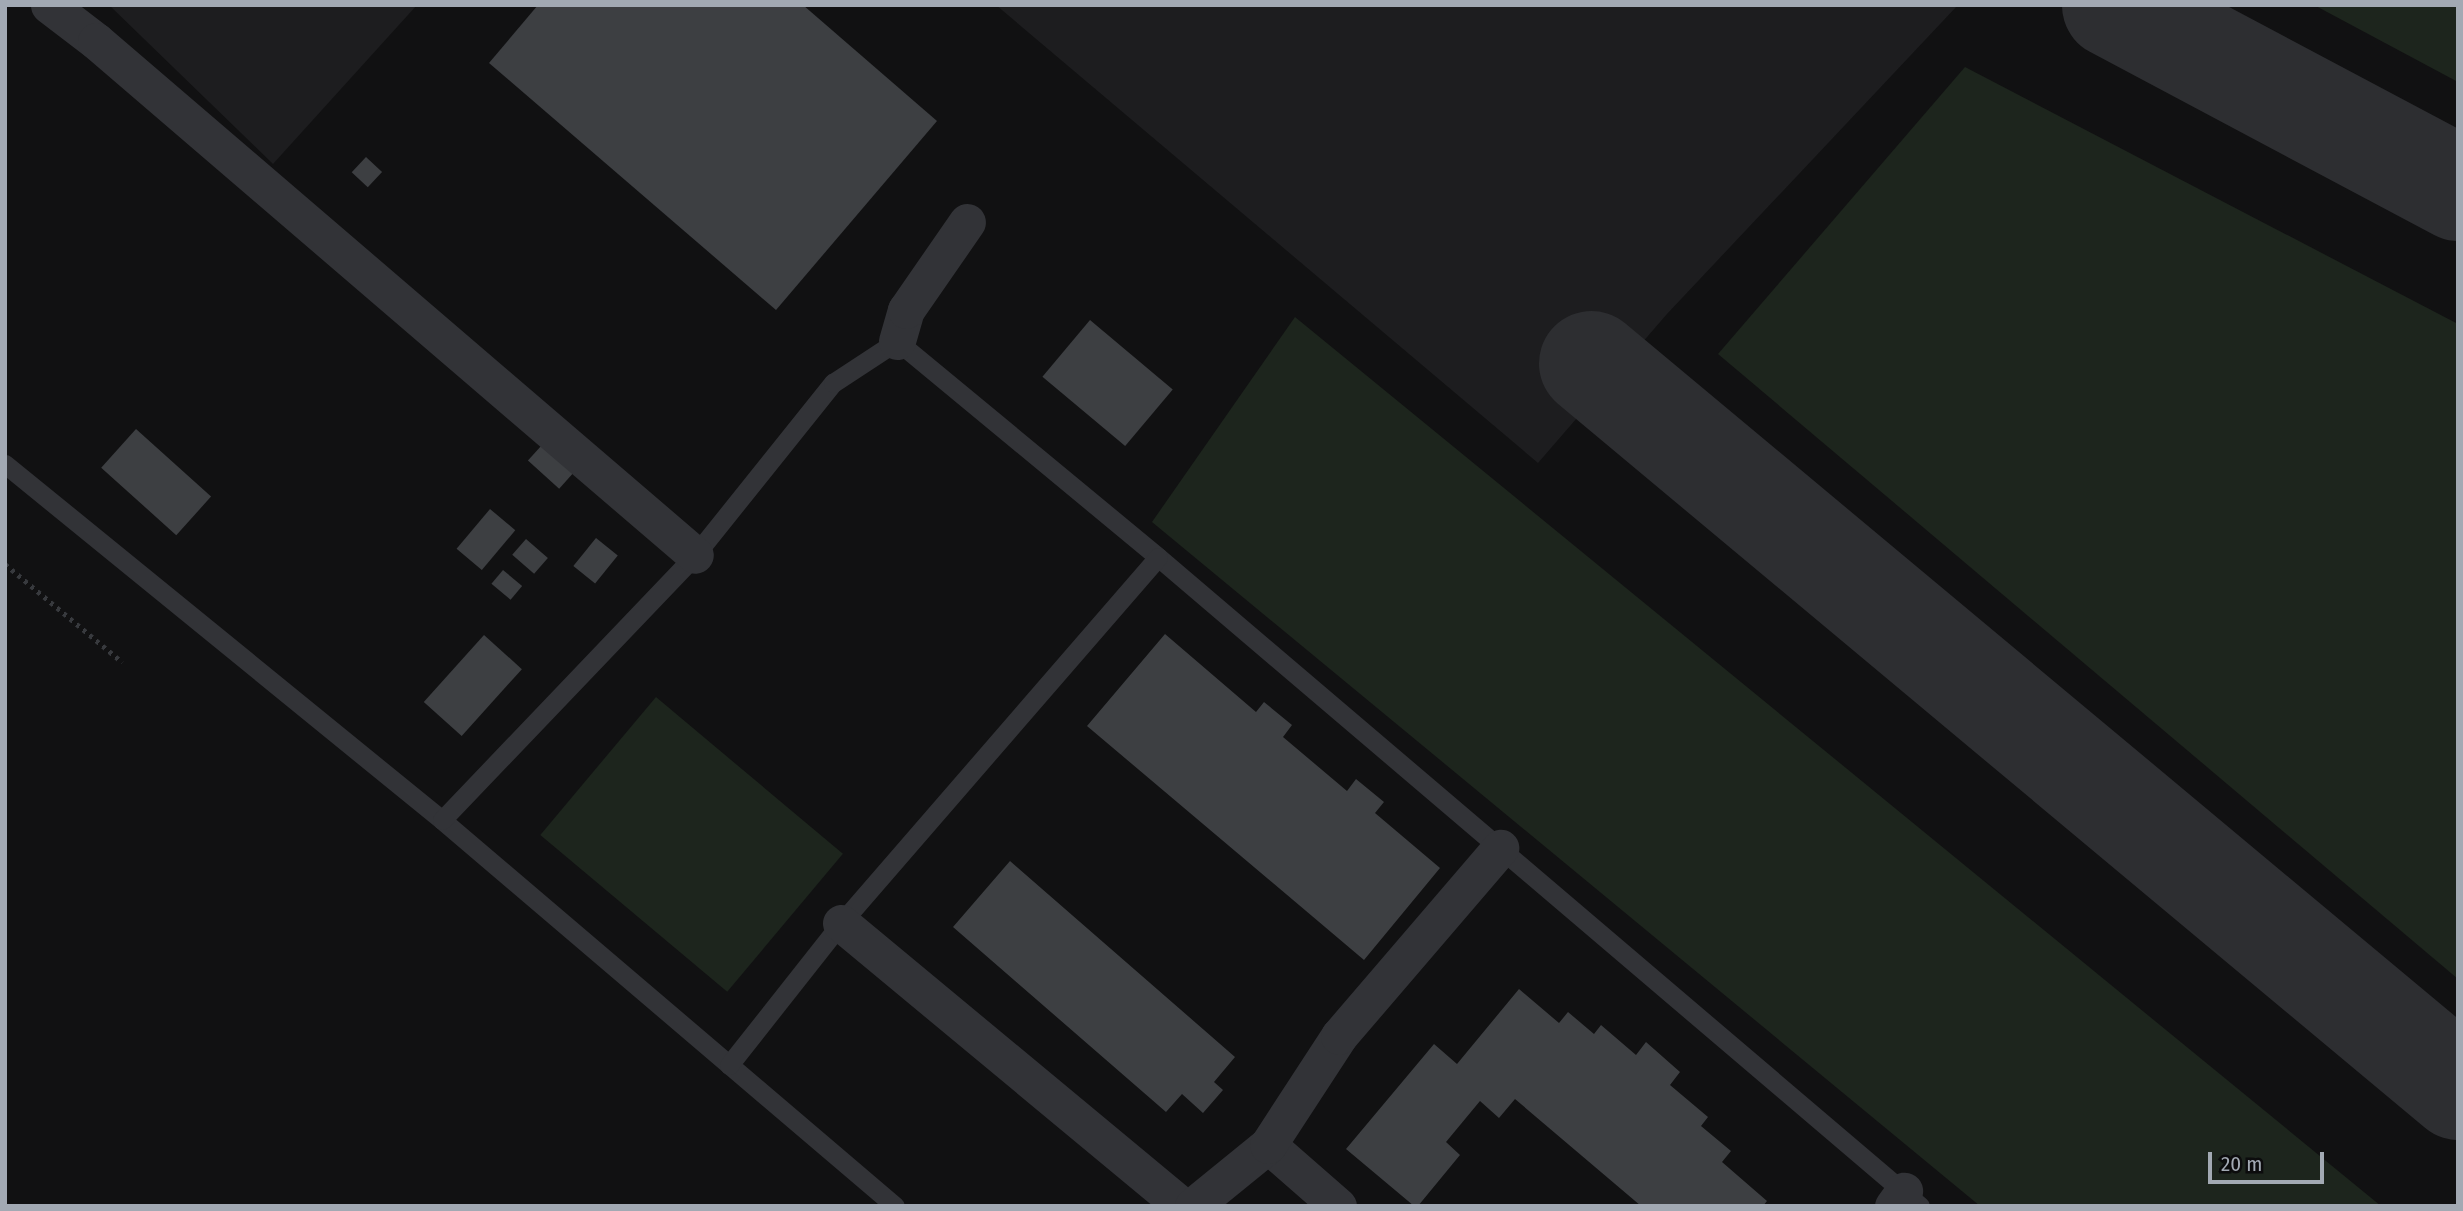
<!DOCTYPE html>
<style>
body{margin:0}
#map{position:relative;width:2463px;height:1211px;overflow:hidden;background:#111112;font-family:"Fira Sans Condensed",sans-serif}
div>[style]{position:absolute}
[style*='--x']{left:calc(var(--x)*1px);top:calc(var(--y)*1px);width:calc(var(--w)*1px);rotate:calc(var(--a)*1deg)}
.built>*{inset:0;background:#1d1d1f}
.green>*{inset:0;background:#1d251d;transform-origin:0 0}
.taxiway>*{height:105px;margin:-52.5px;padding:0 52.5px;transform-origin:52.5px;border-radius:52.5px;background:#2d2e31}
.building>*{inset:0;background:#3d3f42;transform-origin:0 0}
.path>*{height:4.5px;margin-top:-2.25px;transform-origin:0;background:repeating-linear-gradient(90deg,#383a3e 0 3.5px,transparent 0 8.5px)}
.service>*{height:19px;margin:-9.5px;padding:0 9.5px;transform-origin:9.5px;border-radius:9.5px;background:#323337}
.minor>*{height:37px;margin:-18.5px;padding:0 18.5px;transform-origin:18.5px;border-radius:18.5px;background:#323337}
span{translate:-50% -50%;white-space:nowrap;text-align:center;line-height:1.15;-webkit-text-stroke:6px #0c0c0d;paint-order:stroke}
.frame{position:absolute;inset:0;border:7px solid #a2a9b3;pointer-events:none}
.scale{position:absolute;left:2208px;top:1152px;width:116px;height:32px;box-sizing:border-box;border:4px solid #a2a9b3;border-top:0;padding-left:9px;font-size:21px;line-height:24px;white-space:nowrap;color:#a2a9b3;-webkit-text-stroke:5px #0c0c0d;paint-order:stroke}
</style>
<div id="map">
<div class="built">
<div style="clip-path:polygon(109px 5px,417px 5px,273px 164px)"></div>
<div style="clip-path:polygon(996px 5px,1958px 5px,1667px 314px,1538px 463px)"></div>
</div>
<div class="green">
<div style="clip-path:polygon(2314px 5px,2458px 5px,2458px 82px)"></div>
<div style="clip-path:polygon(1965px 67px,2458px 324px,2458px 979px,1718px 354px)"></div>
<div style="clip-path:polygon(1295px 317px,2381px 1206px,1980px 1206px,1152px 522px)"></div>
<div style="left:656px;top:697px;width:244px;height:180px;rotate:40deg"></div>
</div>
<div class="taxiway">
<div style="--x:2114;--y:5;--w:390;--a:28"></div>
<div style="--x:1591;--y:363;--w:1130;--a:39.86"></div>
</div>
<div class="building">
<div style="clip-path:polygon(538px 5px,803px 5px,937px 121px,776px 310px,489px 63px)"></div>
<div style="left:366px;top:157px;width:22px;height:21px;rotate:43deg"></div>
<div style="left:1090px;top:320px;width:108px;height:74px;rotate:40deg"></div>
<div style="left:136px;top:429px;width:101px;height:52px;rotate:42deg"></div>
<div style="left:542px;top:445px;width:42px;height:21px;rotate:42deg"></div>
<div style="left:490px;top:509px;width:33px;height:52px;rotate:40deg"></div>
<div style="left:596px;top:538px;width:28px;height:36px;rotate:39deg"></div>
<div style="left:526px;top:539px;width:29px;height:21px;rotate:41deg"></div>
<div style="left:503px;top:570px;width:25px;height:18px;rotate:40deg"></div>
<div style="clip-path:polygon(1165px 634px,1256px 712px,1264px 702px,1292px 725px,1283px 737px,1347px 791px,1356px 779px,1384px 802px,1375px 813px,1440px 868px,1364px 960px,1087px 726px)"></div>
<div style="left:484px;top:635px;width:51px;height:90px;rotate:42deg"></div>
<div style="clip-path:polygon(1010px 861px,1235px 1057px,1214px 1082px,1223px 1090px,1203px 1113px,1182px 1094px,1166px 1112px,953px 927px)"></div>
<div style="clip-path:polygon(1519px 989px,1559px 1023px,1568px 1012px,1594px 1034px,1601px 1025px,1636px 1055px,1646px 1042px,1680px 1072px,1670px 1085px,1708px 1117px,1701px 1126px,1731px 1151px,1722px 1162px,1767px 1201px,1763px 1206px,1641px 1206px,1515px 1099px,1499px 1118px,1480px 1101px,1446px 1142px,1460px 1155px,1418px 1206px,1414px 1206px,1346px 1149px,1434px 1044px,1457px 1064px)"></div>
</div>
<div class="path">
<div style="--x:5;--y:564;--w:153;--a:39.9"></div>
</div>
<div class="service">
<div style="--x:5;--y:464;--w:564;--a:39.17"></div>
<div style="--x:442;--y:820;--w:595;--a:40.43"></div>
<div style="--x:442;--y:820;--w:366;--a:-46.3"></div>
<div style="--x:695;--y:555;--w:221;--a:-51.3"></div>
<div style="--x:833;--y:383;--w:77;--a:-33.3"></div>
<div style="--x:897;--y:341;--w:339;--a:39.6"></div>
<div style="--x:1158;--y:557;--w:1001;--a:40.42"></div>
<div style="--x:729;--y:1065;--w:181;--a:-51.7"></div>
<div style="--x:841;--y:923;--w:484;--a:-49.1"></div>
</div>
<div class="minor">
<div style="--x:49;--y:5;--w:59;--a:37.5"></div>
<div style="--x:96;--y:41;--w:789;--a:40.63"></div>
<div style="--x:897;--y:341;--w:32;--a:-74"></div>
<div style="--x:906;--y:310;--w:107;--a:-55.3"></div>
<div style="--x:841;--y:923;--w:443;--a:39.7"></div>
<div style="--x:1268;--y:1145;--w:93;--a:41.1"></div>
<div style="--x:1193;--y:1206;--w:97;--a:-39.1"></div>
<div style="--x:1268;--y:1145;--w:130;--a:-56.9"></div>
<div style="--x:1339;--y:1036;--w:248;--a:-49.4"></div>
<div style="--x:1893;--y:1206;--w:19;--a:-54"></div>
</div>
<div class="frame"></div>
<div class="scale">20 m</div>
</div>
